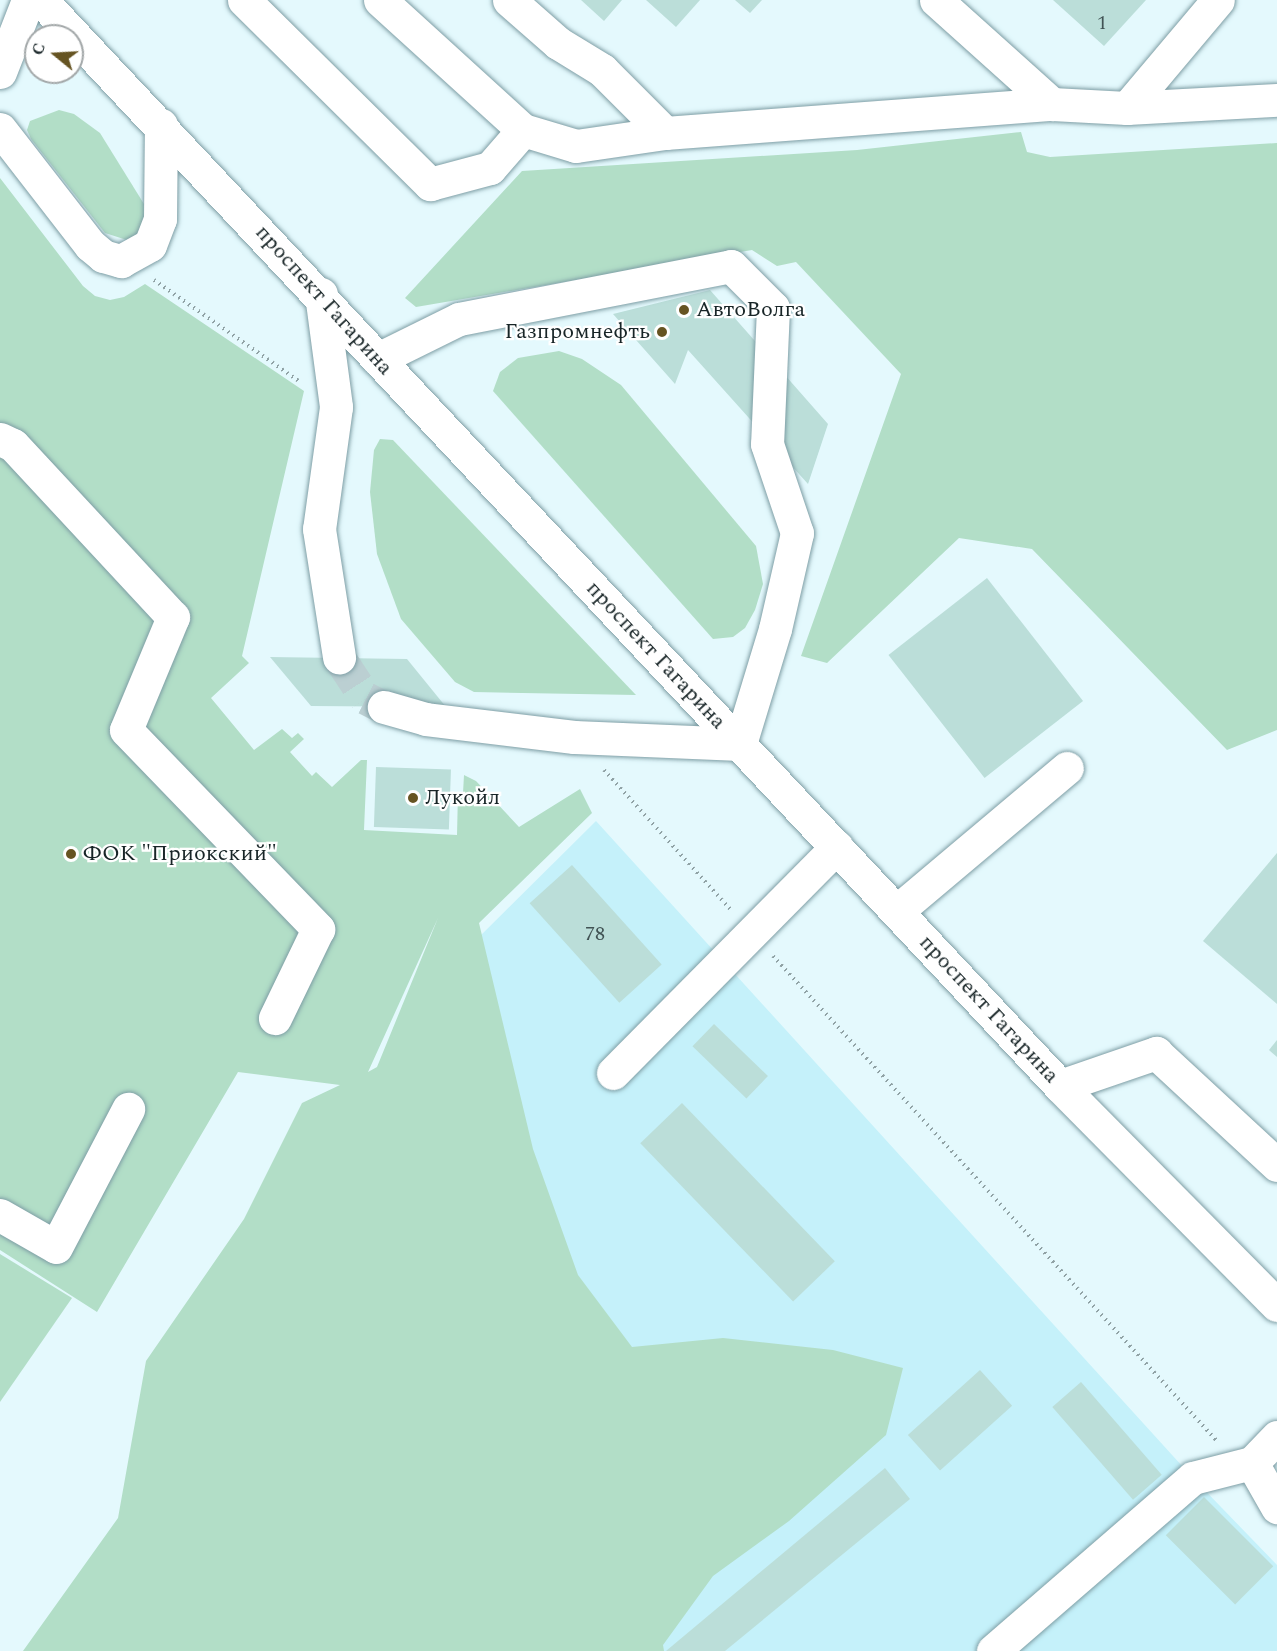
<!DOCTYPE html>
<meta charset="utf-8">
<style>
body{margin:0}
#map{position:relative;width:1277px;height:1651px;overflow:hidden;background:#e4f9fd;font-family:Spectral,serif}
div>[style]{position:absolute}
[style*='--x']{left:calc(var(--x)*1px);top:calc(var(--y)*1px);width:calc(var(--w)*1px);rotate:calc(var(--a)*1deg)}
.built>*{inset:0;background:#c5f1fa}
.green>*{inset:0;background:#b2dec7}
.building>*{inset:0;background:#bbded9;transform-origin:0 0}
.minor-tunnel>*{height:33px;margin-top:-16.5px;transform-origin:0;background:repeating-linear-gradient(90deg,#bbcfd2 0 33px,transparent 0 49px)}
.path>*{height:4px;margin-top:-2px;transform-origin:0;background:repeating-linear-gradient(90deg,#90a2a5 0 1.5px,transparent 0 6px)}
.roads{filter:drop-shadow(0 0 2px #7e9ea5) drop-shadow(0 0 2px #7e9ea5)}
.minor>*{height:33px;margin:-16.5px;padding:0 16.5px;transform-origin:16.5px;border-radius:16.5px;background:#fff}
.major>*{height:33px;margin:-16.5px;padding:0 16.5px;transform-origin:16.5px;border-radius:16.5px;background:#fff}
.dots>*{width:16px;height:16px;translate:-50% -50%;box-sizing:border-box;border:3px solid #fff;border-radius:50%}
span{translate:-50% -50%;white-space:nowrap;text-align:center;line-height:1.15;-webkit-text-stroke:4.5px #fff;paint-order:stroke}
.number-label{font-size:20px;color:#415354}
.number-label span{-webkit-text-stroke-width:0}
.street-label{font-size:22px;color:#182527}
.poi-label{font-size:22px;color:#182527}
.left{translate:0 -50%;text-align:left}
.right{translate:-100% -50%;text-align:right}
.north{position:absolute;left:24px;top:24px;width:60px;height:60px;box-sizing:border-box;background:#fff;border:2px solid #a3a8a9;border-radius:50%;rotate:288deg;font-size:16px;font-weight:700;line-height:24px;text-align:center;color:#182527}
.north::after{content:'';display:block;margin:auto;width:21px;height:27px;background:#665422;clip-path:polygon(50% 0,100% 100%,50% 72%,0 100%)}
</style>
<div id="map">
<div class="built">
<div style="clip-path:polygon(596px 821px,1193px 1478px,1277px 1565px,1277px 1651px,659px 1651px,473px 943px)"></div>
</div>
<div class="green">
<div style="clip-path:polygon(59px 110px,74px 114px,100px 133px,144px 204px,145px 230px,130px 241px,105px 233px,31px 139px,27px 130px,30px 121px)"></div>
<div style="clip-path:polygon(1021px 132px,1027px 152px,1050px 157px,1277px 143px,1277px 730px,1227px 750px,1032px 549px,959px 538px,827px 663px,801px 656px,901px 374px,796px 262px,777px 266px,752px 250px,416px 307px,405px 298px,522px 171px,857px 150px)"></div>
<div style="clip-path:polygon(evenodd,0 178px,83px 286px,95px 296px,110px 300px,124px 297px,145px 284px,304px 391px,242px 656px,249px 663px,211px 698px,254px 750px,282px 729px,292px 738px,298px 733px,304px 739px,290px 752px,312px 776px,316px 772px,332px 787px,361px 760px,367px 760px,364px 830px,457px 835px,458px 792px,463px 793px,464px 775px,476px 781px,519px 827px,580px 789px,592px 813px,479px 923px,533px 1149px,578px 1275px,632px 1347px,723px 1338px,833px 1350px,903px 1368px,886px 1435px,789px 1521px,713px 1576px,663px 1645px,664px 1651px,23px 1651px,118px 1518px,146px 1361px,244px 1219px,302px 1103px,340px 1085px,238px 1072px,97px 1312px,0 1250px,0 178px,438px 918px,377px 1067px,368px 1072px,438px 918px)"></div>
<div style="clip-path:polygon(559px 351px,582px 359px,621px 385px,756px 546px,763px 584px,755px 610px,745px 628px,733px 637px,713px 639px,493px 391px,500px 372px,518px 358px)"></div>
<div style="clip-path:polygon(380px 439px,393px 440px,636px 695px,474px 692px,455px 682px,401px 619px,377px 554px,370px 492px,374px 450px)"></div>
<div style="clip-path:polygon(0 1254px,72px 1298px,0 1402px)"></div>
</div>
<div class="building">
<div style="clip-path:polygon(581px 0,622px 0,604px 21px)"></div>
<div style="clip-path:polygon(646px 0,700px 0,676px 27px)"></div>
<div style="clip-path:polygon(735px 0,762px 0,750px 13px)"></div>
<div style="clip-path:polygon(1053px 0,1146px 0,1104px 46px)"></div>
<div style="clip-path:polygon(710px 290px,828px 424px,808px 484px,688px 350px,675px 384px,613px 314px)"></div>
<div style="left:987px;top:578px;width:156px;height:125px;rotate:52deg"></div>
<div style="clip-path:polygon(270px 657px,407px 659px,446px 707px,311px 706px)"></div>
<div style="left:376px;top:767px;width:75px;height:60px;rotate:2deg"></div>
<div style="clip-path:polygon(1277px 853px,1277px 1004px,1203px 941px)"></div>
<div style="left:572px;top:865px;width:134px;height:57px;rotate:48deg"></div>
<div style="left:714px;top:1024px;width:75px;height:31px;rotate:44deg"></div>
<div style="clip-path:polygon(1277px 1040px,1277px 1057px,1269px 1050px)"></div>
<div style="left:682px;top:1103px;width:220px;height:58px;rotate:46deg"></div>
<div style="left:980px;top:1370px;width:48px;height:97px;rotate:48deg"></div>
<div style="left:1081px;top:1382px;width:123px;height:38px;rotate:49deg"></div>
<div style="clip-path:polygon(885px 1468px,910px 1499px,725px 1651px,666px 1651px)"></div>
<div style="left:1204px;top:1497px;width:98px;height:54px;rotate:45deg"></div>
</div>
<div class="minor-tunnel">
<div style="--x:339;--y:657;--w:49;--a:56.6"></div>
<div style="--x:366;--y:698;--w:20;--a:27"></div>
</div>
<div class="path">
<div style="--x:154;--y:280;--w:178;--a:34.9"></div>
<div style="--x:604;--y:770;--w:188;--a:47.8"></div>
<div style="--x:773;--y:956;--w:656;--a:47.53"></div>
</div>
<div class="roads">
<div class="minor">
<div style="--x:244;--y:0;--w:262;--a:44.7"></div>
<div style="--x:430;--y:184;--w:62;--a:-14.9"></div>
<div style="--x:490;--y:168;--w:50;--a:-49"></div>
<div style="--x:380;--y:0;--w:193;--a:42.3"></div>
<div style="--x:523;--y:130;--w:55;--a:16.8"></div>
<div style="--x:576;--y:146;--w:90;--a:-8.3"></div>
<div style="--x:665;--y:133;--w:388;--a:-4.3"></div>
<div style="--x:509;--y:0;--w:65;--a:41.3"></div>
<div style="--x:558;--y:43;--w:52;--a:31.5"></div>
<div style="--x:602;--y:70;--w:89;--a:45"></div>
<div style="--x:936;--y:0;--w:156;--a:41.9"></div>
<div style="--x:1052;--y:104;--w:75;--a:3.1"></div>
<div style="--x:1127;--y:108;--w:150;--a:-3.1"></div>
<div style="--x:0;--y:72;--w:77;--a:-68.7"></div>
<div style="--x:1127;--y:108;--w:141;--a:-49.9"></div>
<div style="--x:0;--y:129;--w:147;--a:52.2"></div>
<div style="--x:90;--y:245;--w:17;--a:40"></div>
<div style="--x:103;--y:256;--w:19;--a:16"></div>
<div style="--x:121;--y:261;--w:33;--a:-29"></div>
<div style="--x:150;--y:245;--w:28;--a:-69"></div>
<div style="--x:160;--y:219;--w:94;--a:-89.4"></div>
<div style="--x:321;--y:294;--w:114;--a:82.4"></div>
<div style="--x:336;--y:407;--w:123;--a:97.9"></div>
<div style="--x:319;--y:529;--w:130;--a:81.1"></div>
<div style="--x:378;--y:359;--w:90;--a:-26.3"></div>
<div style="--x:459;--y:319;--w:277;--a:-11"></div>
<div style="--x:731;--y:266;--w:59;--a:45"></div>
<div style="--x:773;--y:308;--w:136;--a:92.5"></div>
<div style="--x:767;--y:444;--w:94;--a:71.4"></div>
<div style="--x:797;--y:533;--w:98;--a:102.9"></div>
<div style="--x:775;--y:629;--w:120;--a:106.9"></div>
<div style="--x:740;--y:744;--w:166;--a:-177.6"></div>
<div style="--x:574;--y:737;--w:149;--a:-173.1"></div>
<div style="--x:426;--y:719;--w:44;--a:-164.1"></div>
<div style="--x:0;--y:439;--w:14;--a:25"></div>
<div style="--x:13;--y:445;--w:235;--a:47.1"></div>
<div style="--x:173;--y:617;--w:122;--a:112.6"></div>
<div style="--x:126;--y:730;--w:277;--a:46"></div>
<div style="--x:318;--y:929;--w:99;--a:115.8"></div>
<div style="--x:897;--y:911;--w:222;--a:-40.1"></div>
<div style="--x:613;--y:1073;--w:318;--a:-45.3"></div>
<div style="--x:1060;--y:1086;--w:102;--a:-19"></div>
<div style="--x:1156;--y:1053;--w:165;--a:42.8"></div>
<div style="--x:0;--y:1215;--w:64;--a:29.7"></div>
<div style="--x:56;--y:1247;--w:156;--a:-62.4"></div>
<div style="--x:1277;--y:1437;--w:36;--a:134"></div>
<div style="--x:1252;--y:1463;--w:51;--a:60.4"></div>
<div style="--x:993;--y:1651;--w:264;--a:-40.9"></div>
<div style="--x:1193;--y:1478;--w:61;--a:-14.3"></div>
</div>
<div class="major">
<div style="--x:41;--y:0;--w:1489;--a:46.82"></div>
<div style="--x:1060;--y:1086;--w:308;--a:45.3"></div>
</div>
</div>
<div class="dots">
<div style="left:684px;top:310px;background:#665422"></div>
<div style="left:662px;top:332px;background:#665422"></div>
<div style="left:413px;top:798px;background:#665422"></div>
<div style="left:71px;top:854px;background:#665422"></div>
</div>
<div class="number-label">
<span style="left:1102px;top:23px">1</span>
<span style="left:595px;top:934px">78</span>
</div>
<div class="street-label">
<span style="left:324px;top:300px;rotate:48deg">проспект Гагарина</span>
<span style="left:656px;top:655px;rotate:47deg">проспект Гагарина</span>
<span style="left:989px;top:1009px;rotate:47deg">проспект Гагарина</span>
</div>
<div class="poi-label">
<span class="left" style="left:696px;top:310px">АвтоВолга</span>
<span class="right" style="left:650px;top:332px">Газпромнефть</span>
<span class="left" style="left:425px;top:798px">Лукойл</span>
<span class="left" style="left:83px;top:854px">ФОК "Приокский"</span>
</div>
<div class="north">С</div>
</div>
